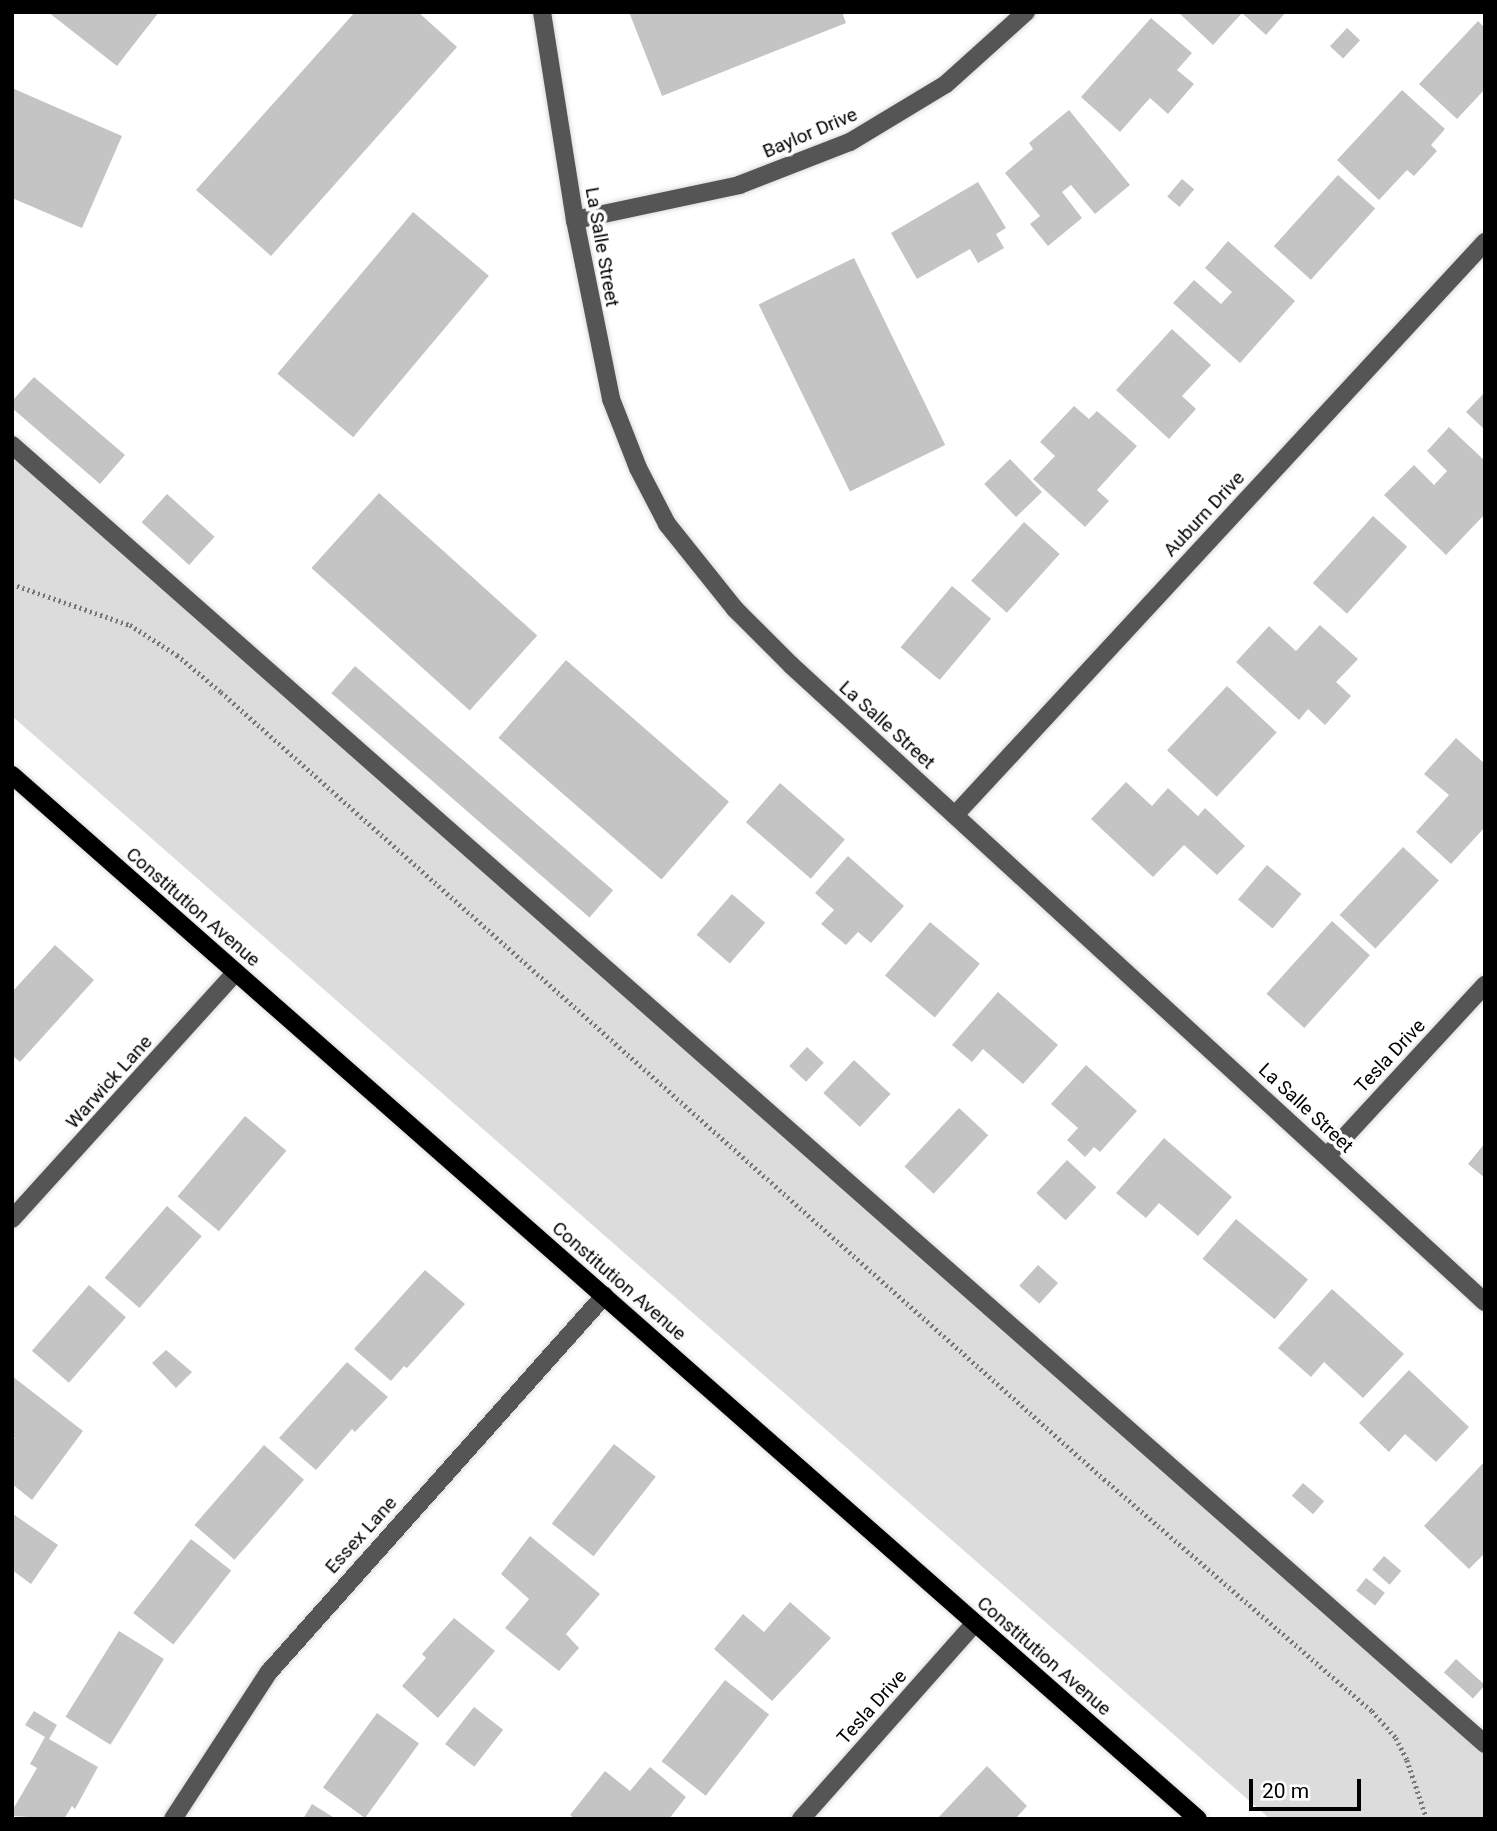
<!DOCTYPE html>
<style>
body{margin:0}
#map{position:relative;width:1497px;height:1831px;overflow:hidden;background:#fff;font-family:Roboto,sans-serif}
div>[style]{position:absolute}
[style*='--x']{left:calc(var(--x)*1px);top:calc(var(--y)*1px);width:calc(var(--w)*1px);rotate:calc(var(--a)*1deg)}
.green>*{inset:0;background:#dcdcdc}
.building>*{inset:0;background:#c4c4c4;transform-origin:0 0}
.path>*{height:4.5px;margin-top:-2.25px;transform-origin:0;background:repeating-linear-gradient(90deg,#777 0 2px,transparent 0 5.5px)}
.roads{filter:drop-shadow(0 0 2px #dbdbdb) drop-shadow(0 0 2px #dbdbdb)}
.minor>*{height:18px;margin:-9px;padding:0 9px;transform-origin:9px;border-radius:9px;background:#555}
.major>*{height:18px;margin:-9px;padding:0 9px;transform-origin:9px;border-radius:9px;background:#000}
span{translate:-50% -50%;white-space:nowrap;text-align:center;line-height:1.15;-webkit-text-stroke:7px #fff;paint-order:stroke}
.street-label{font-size:19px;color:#000}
.frame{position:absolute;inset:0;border:14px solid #000;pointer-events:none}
.scale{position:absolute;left:1249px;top:1779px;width:112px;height:32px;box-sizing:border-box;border:4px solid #000;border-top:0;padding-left:9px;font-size:21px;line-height:24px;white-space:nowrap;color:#000;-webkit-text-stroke:5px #fff;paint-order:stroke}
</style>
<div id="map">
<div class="green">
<div style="clip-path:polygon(12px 454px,1485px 1753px,1485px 1819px,1270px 1819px,12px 716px)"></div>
</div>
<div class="building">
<div style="clip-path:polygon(48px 12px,159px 12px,117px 66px)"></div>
<div style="clip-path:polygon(355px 12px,418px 12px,457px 47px,271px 256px,196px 190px)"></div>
<div style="clip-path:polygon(629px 12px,842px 12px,846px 23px,662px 96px)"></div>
<div style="clip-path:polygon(1178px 12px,1286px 12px,1266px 35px,1242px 13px,1213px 45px)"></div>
<div style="clip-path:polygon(1151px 18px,1192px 53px,1177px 70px,1194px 84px,1168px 114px,1150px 98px,1120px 132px,1081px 97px)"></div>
<div style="clip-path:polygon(1478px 21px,1485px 28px,1485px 89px,1457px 119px,1419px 84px)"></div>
<div style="left:1347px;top:28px;width:18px;height:25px;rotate:43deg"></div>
<div style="clip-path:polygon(12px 88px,122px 136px,82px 228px,12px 198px)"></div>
<div style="clip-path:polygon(1402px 90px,1445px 129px,1431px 145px,1437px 151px,1414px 176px,1407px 170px,1379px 200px,1337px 160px)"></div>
<div style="clip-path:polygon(1069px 110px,1130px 185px,1095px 214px,1071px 185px,1062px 192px,1082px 218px,1048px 246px,1030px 224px,1040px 216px,1005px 173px,1033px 149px,1029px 143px)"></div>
<div style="left:1338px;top:175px;width:50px;height:96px;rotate:42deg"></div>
<div style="left:1182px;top:179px;width:16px;height:23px;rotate:40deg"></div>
<div style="clip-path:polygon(978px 182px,1006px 228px,996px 234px,1004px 248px,978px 263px,970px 249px,917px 279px,891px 233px)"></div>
<div style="left:413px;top:212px;width:99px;height:211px;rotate:40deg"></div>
<div style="clip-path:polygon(1228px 241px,1295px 301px,1240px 363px,1173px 303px,1194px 280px,1221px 304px,1232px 292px,1205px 268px)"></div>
<div style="left:854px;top:258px;width:208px;height:106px;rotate:64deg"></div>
<div style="clip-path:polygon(1172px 329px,1211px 365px,1182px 396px,1196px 409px,1169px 439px,1116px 390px)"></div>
<div style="clip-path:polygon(34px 377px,125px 455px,100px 484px,12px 408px,12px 401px)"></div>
<div style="clip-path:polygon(1485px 392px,1485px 430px,1466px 412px)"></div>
<div style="clip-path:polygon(1074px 406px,1089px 419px,1097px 411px,1137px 446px,1097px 490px,1109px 501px,1085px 527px,1033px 479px,1055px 456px,1040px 442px)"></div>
<div style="clip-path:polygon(1449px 427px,1485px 461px,1485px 514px,1446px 555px,1384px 495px,1414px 465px,1434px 485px,1447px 471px,1427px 451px)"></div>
<div style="left:1010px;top:459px;width:46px;height:36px;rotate:46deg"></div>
<div style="left:379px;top:493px;width:213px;height:101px;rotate:42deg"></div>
<div style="left:167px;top:494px;width:64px;height:38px;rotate:42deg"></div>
<div style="left:1373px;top:516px;width:46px;height:90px;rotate:42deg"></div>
<div style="left:1024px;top:522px;width:48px;height:79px;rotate:42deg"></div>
<div style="left:952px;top:586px;width:51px;height:80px;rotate:40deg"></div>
<div style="clip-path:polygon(1320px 625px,1358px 659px,1336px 682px,1351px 696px,1325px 725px,1308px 709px,1299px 720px,1236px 662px,1269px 626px,1296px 651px)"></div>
<div style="left:566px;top:660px;width:216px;height:103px;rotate:41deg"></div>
<div style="left:355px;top:666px;width:342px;height:36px;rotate:41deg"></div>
<div style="left:1227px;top:686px;width:68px;height:88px;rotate:43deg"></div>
<div style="clip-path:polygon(1456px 738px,1485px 764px,1485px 827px,1451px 864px,1416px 832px,1449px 795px,1424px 774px)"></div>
<div style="clip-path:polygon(1126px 782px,1152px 806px,1168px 788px,1198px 816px,1205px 808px,1245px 846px,1217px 875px,1184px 845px,1153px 877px,1091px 819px)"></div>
<div style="left:780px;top:783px;width:86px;height:52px;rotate:41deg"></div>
<div style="left:1403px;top:847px;width:49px;height:93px;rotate:43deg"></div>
<div style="clip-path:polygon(848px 856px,904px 906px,871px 943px,858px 932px,846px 945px,821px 924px,834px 910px,815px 893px)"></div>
<div style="left:1267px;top:865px;width:45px;height:45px;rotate:40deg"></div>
<div style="left:732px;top:894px;width:44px;height:54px;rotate:41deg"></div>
<div style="left:1332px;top:921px;width:51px;height:98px;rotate:42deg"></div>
<div style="left:930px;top:922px;width:65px;height:70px;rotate:40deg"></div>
<div style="clip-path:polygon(55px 945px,94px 980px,20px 1062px,12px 1055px,12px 992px)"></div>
<div style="clip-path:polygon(998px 992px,1058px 1045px,1023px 1084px,983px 1049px,972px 1062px,952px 1045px)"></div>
<div style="left:807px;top:1047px;width:23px;height:26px;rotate:43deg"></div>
<div style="left:854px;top:1060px;width:50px;height:45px;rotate:43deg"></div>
<div style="clip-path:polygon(1086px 1065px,1137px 1111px,1100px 1152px,1094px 1147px,1085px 1157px,1067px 1140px,1078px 1128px,1051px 1104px)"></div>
<div style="left:959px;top:1108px;width:40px;height:80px;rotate:43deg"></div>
<div style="left:245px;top:1116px;width:54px;height:105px;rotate:40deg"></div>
<div style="clip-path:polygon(1164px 1138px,1232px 1197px,1198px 1236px,1159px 1203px,1146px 1218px,1116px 1193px)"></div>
<div style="clip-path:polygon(1485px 1143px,1485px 1178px,1468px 1164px)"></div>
<div style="left:1067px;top:1160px;width:40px;height:45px;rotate:43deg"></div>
<div style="left:167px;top:1206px;width:46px;height:95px;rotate:41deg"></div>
<div style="left:1236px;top:1219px;width:94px;height:52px;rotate:40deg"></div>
<div style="left:1038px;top:1265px;width:27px;height:28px;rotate:42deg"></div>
<div style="clip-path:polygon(425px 1270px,465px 1304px,407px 1368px,404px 1366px,391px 1381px,354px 1349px)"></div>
<div style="left:89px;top:1285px;width:49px;height:87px;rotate:41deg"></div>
<div style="clip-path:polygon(1332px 1289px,1404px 1354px,1363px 1398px,1324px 1362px,1311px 1377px,1278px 1348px)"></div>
<div style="clip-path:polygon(166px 1350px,192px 1372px,176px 1388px,152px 1363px)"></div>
<div style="clip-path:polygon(347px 1362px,388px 1397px,355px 1432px,352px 1429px,316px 1470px,279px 1438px)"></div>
<div style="clip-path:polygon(1409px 1370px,1469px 1427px,1436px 1462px,1405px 1434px,1389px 1452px,1359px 1423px)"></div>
<div style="clip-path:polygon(12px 1376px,83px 1431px,32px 1500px,12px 1484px,12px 1442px,15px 1438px,12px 1436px)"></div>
<div style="left:614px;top:1444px;width:53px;height:101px;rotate:38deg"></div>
<div style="left:264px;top:1445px;width:53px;height:106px;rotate:41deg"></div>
<div style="clip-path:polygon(1485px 1461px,1485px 1553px,1469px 1569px,1424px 1526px)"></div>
<div style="left:1303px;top:1483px;width:28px;height:17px;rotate:41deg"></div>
<div style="clip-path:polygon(13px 1514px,58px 1545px,31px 1584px,12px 1570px)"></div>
<div style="clip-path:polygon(530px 1536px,600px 1594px,566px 1634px,579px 1648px,559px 1671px,505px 1628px,529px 1599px,501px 1574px)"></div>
<div style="left:191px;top:1539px;width:51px;height:94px;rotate:38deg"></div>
<div style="left:1384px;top:1556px;width:23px;height:18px;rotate:41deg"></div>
<div style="left:1366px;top:1578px;width:24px;height:16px;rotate:38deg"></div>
<div style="clip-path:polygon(790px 1602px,831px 1638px,772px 1701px,714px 1649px,743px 1614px,764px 1632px)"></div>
<div style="clip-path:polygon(454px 1618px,495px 1651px,438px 1718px,402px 1686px,426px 1658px,422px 1654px)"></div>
<div style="left:119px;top:1631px;width:53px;height:101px;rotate:32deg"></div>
<div style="left:1456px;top:1659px;width:39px;height:18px;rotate:42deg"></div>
<div style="left:725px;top:1680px;width:56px;height:103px;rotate:38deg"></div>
<div style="left:474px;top:1707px;width:37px;height:47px;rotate:38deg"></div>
<div style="clip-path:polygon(34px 1711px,57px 1725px,49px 1739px,98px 1767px,75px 1809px,72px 1806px,64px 1819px,12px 1816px,12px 1811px,37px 1768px,30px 1764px,45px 1737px,25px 1725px)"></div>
<div style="left:377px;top:1713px;width:52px;height:92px;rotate:36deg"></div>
<div style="clip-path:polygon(987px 1766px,1027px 1806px,1015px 1819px,937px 1819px)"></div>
<div style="clip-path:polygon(650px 1767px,686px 1797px,669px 1819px,575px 1819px,570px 1815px,605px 1771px,630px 1791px)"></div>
<div style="clip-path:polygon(312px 1804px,336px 1819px,303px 1819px)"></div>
</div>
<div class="path">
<div style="--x:12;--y:584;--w:125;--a:19.2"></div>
<div style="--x:130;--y:625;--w:56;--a:32.6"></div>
<div style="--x:177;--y:655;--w:57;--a:40.1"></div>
<div style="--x:221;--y:692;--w:1183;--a:41.71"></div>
<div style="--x:1104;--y:1479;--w:354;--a:40.9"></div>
<div style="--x:1372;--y:1711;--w:36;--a:48"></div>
<div style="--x:1396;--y:1738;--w:25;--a:63"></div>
<div style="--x:1407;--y:1760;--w:62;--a:71.3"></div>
</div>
<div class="roads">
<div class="minor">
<div style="--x:542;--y:12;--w:211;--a:81"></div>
<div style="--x:575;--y:220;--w:183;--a:78.6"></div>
<div style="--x:611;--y:399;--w:74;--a:68.6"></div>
<div style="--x:638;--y:468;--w:63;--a:62.6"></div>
<div style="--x:667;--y:524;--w:109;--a:51.3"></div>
<div style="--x:735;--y:609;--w:79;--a:45"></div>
<div style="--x:791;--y:665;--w:942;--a:42.55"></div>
<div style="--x:575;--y:220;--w:168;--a:-12"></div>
<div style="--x:739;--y:185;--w:119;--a:-21.2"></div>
<div style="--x:850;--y:142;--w:112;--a:-31.1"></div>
<div style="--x:946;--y:84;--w:108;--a:-42"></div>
<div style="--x:12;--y:445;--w:1964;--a:41.41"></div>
<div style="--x:955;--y:815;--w:781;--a:-47.23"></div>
<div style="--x:1327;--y:1156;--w:233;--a:-47.3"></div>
<div style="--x:12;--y:1219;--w:333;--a:-47.8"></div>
<div style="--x:173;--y:1819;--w:176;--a:-56.9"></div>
<div style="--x:269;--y:1672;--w:504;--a:-48.3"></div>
<div style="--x:801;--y:1819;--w:262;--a:-48.4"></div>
</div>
<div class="major">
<div style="--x:12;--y:775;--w:1580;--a:41.36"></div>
</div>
</div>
<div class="street-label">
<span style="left:810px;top:133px;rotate:-23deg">Baylor Drive</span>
<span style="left:602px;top:247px;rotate:80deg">La Salle Street</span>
<span style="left:1204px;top:514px;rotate:-47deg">Auburn Drive</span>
<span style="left:887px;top:725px;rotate:42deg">La Salle Street</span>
<span style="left:193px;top:907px;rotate:41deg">Constitution Avenue</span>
<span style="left:1390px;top:1056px;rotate:-47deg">Tesla Drive</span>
<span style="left:109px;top:1082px;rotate:-48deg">Warwick Lane</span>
<span style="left:1306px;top:1108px;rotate:43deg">La Salle Street</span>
<span style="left:619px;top:1281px;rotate:41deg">Constitution Avenue</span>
<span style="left:361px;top:1535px;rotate:-48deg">Essex Lane</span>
<span style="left:1044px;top:1656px;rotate:41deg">Constitution Avenue</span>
<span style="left:872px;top:1707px;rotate:-48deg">Tesla Drive</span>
</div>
<div class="frame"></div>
<div class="scale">20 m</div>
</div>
